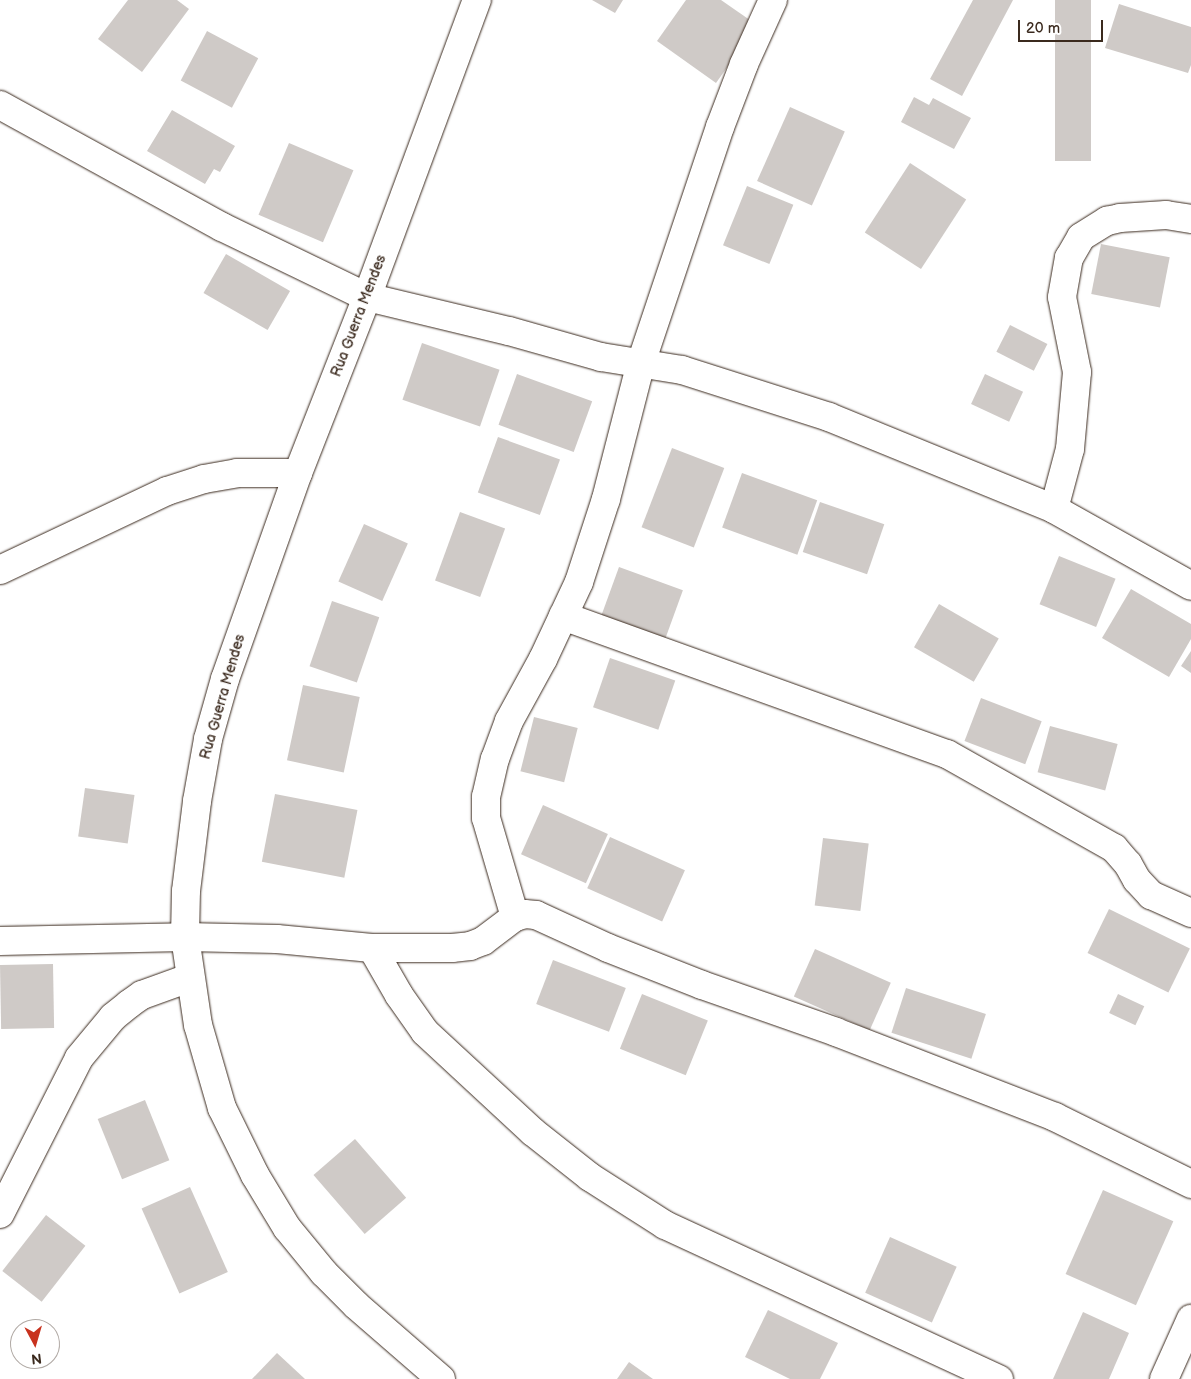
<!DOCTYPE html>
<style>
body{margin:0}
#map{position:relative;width:1191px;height:1379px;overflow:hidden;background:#fff;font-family:"Balsamiq Sans",sans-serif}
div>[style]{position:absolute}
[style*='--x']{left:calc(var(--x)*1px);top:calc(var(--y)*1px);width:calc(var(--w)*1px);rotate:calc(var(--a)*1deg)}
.building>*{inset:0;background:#cfcac7;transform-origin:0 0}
.roads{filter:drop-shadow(0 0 1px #3b2a1e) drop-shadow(0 0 1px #3b2a1e)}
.street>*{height:28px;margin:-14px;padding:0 14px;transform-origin:14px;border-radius:14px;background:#fff}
.secondary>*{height:28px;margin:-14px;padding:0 14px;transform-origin:14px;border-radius:14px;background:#fff}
span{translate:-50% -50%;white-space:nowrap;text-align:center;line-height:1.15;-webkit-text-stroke:5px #fff;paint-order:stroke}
.street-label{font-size:14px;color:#3b2a1e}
.north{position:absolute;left:10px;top:1319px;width:50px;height:50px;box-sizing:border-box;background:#fff;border:1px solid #b1aaa5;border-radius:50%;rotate:174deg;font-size:14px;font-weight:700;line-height:20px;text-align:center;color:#3b2a1e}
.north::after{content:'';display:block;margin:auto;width:18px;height:22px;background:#c8321e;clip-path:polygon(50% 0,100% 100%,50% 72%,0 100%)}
.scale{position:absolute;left:1018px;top:20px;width:85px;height:22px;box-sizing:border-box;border:2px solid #3b2a1e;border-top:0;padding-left:6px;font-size:15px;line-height:18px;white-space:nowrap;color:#3b2a1e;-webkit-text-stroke:4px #fff;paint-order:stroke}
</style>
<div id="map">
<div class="building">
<div style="clip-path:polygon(128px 0,177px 0,189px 9px,142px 72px,98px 39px)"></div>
<div style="clip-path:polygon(592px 0,623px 0,615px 13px)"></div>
<div style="clip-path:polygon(686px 0,721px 0,757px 25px,716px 83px,657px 41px)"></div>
<div style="clip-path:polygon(973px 0,1013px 0,962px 96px,930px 79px)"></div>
<div style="left:1055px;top:0;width:36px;height:161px"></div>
<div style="clip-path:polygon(1119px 4px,1191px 27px,1191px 65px,1188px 73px,1105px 48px)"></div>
<div style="left:207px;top:31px;width:58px;height:56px;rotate:28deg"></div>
<div style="clip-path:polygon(914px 97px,929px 105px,933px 98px,971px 118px,954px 149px,901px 122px)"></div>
<div style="left:790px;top:107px;width:60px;height:81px;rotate:24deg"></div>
<div style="clip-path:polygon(172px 110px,235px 146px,220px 172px,214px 169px,205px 184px,147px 151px)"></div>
<div style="left:289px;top:143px;width:70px;height:78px;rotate:23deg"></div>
<div style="left:910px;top:163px;width:67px;height:83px;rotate:33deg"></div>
<div style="left:747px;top:186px;width:50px;height:64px;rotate:22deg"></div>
<div style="left:1101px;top:244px;width:70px;height:51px;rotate:11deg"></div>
<div style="left:226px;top:254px;width:74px;height:45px;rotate:30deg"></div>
<div style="left:1010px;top:325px;width:42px;height:30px;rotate:27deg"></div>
<div style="left:422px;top:343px;width:82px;height:60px;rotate:19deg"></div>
<div style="left:517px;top:374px;width:80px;height:54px;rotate:20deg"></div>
<div style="left:985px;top:374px;width:42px;height:33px;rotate:25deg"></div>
<div style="left:498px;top:437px;width:66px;height:59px;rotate:20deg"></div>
<div style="left:672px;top:448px;width:56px;height:85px;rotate:21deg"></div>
<div style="left:742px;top:473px;width:80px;height:58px;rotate:20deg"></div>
<div style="left:820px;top:502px;width:68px;height:53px;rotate:19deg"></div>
<div style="left:460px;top:512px;width:48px;height:73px;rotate:20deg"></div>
<div style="left:364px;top:524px;width:48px;height:63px;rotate:24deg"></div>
<div style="left:1059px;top:556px;width:61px;height:52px;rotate:22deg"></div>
<div style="left:619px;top:567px;width:68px;height:55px;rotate:20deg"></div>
<div style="clip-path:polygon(1131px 589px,1191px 624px,1191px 639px,1169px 677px,1102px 638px)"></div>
<div style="left:332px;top:601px;width:50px;height:69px;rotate:19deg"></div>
<div style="left:939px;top:604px;width:69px;height:50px;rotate:30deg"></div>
<div style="clip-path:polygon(1191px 651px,1191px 673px,1181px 666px)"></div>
<div style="left:610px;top:658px;width:69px;height:52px;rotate:19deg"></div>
<div style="left:303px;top:685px;width:58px;height:77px;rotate:12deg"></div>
<div style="left:981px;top:698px;width:65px;height:46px;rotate:21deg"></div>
<div style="left:534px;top:717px;width:45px;height:56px;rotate:14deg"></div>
<div style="left:1050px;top:726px;width:70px;height:48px;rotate:15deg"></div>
<div style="left:85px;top:788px;width:50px;height:49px;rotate:8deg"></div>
<div style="left:275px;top:794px;width:84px;height:69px;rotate:11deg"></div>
<div style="left:543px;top:805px;width:71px;height:54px;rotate:24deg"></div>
<div style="left:610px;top:837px;width:82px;height:56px;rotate:24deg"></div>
<div style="left:823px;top:838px;width:46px;height:68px;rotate:7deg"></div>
<div style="left:1109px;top:909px;width:90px;height:49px;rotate:26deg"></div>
<div style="left:815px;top:949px;width:83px;height:52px;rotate:24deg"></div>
<div style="left:553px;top:960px;width:78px;height:47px;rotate:21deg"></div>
<div style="left:53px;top:964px;width:64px;height:53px;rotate:89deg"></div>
<div style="left:906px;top:988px;width:84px;height:47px;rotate:18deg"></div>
<div style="left:642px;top:994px;width:71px;height:59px;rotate:22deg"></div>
<div style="left:1118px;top:994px;width:29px;height:21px;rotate:25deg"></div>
<div style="left:145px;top:1100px;width:65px;height:51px;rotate:68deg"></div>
<div style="left:355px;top:1139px;width:78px;height:55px;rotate:49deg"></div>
<div style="left:190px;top:1187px;width:93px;height:53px;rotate:66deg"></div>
<div style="left:1103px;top:1190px;width:77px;height:92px;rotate:24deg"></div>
<div style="left:46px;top:1215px;width:50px;height:71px;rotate:38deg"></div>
<div style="left:890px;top:1237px;width:73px;height:61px;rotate:24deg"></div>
<div style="clip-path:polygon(768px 1310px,838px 1343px,820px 1379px,790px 1379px,745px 1357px)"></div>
<div style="clip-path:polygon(1083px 1312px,1129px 1333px,1109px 1379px,1053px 1379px)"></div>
<div style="clip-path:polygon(277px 1353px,305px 1379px,252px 1379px)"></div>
<div style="clip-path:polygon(629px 1362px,653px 1379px,617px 1379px)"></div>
</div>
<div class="roads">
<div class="street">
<div style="--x:0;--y:105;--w:253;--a:28.8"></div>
<div style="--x:222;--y:227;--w:161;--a:25.8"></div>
<div style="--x:367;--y:297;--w:146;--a:13.5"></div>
<div style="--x:509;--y:331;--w:96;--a:15.8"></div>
<div style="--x:601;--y:357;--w:82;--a:9.1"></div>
<div style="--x:682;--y:370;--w:154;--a:17.7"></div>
<div style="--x:829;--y:417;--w:243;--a:22.2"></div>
<div style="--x:1054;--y:509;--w:157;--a:29.3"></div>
<div style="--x:1054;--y:509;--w:62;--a:-75.1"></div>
<div style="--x:1070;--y:449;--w:77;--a:-84.8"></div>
<div style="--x:1077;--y:372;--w:76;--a:-101.3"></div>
<div style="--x:1062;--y:297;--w:40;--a:-80"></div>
<div style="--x:1069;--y:258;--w:24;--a:-60"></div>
<div style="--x:1081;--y:237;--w:31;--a:-32"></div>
<div style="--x:1107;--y:221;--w:13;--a:-13"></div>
<div style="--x:1120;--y:218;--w:46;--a:-3.7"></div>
<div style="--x:1166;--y:215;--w:25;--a:9"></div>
<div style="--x:0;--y:570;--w:185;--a:-25.3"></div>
<div style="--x:167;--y:491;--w:39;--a:-18"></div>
<div style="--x:204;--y:479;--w:34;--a:-10"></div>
<div style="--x:237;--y:473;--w:61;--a:0"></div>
<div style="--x:563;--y:616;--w:408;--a:19.8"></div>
<div style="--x:947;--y:754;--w:192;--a:29.4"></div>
<div style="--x:1114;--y:848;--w:21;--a:49"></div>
<div style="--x:1128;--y:864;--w:18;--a:61"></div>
<div style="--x:1137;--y:880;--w:21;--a:47"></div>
<div style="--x:1151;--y:895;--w:44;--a:24.2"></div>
<div style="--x:515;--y:917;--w:103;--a:-106.3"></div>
<div style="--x:486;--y:818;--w:21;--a:-90"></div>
<div style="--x:486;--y:797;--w:39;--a:-77"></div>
<div style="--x:495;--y:759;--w:40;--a:-69.8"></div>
<div style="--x:509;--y:721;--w:71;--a:-61.3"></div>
<div style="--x:543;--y:659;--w:85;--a:-64.9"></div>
<div style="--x:579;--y:582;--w:87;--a:-72"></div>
<div style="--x:606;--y:499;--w:140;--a:-75.6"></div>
<div style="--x:641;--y:363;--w:249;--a:-71.5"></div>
<div style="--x:720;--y:127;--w:67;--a:-69.1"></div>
<div style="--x:744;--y:64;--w:70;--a:-65.6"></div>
<div style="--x:0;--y:941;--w:185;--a:-1.2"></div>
<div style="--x:185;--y:937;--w:92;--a:1.2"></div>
<div style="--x:277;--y:939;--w:95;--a:5.4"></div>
<div style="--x:372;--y:948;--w:80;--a:0"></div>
<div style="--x:452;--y:948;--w:18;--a:-6"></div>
<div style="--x:470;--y:946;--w:14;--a:-21"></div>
<div style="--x:483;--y:941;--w:40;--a:-37"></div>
<div style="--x:515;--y:917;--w:10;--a:-17"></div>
<div style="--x:525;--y:914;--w:11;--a:5"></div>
<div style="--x:536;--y:915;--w:79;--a:24.6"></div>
<div style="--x:608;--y:948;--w:101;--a:21.5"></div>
<div style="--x:702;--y:985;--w:142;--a:19.3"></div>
<div style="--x:836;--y:1032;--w:235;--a:21.2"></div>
<div style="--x:1055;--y:1117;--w:152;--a:26.2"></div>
<div style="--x:372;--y:948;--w:54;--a:60.1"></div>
<div style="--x:399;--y:995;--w:45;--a:54.9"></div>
<div style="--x:425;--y:1032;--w:147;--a:42.8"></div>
<div style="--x:533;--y:1132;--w:73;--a:38.3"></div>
<div style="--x:590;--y:1177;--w:89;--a:32.6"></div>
<div style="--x:665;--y:1225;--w:368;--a:24.8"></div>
<div style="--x:0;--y:1214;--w:175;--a:-63.1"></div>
<div style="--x:79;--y:1058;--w:53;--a:-50.3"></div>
<div style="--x:113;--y:1017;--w:21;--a:-39"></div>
<div style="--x:129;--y:1004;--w:16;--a:-35"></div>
<div style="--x:142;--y:995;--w:50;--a:-19.9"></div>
<div style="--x:1164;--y:1379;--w:66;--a:-65.8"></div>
</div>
<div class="secondary">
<div style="--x:441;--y:1379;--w:113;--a:-139"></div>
<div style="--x:356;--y:1305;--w:45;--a:-135"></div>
<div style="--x:324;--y:1273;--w:58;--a:-129.4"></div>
<div style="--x:287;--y:1228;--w:62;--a:-121.1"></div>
<div style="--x:255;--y:1175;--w:75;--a:-116.2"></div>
<div style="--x:222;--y:1108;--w:86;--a:-106.1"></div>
<div style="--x:198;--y:1025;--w:89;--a:-98.4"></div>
<div style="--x:185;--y:937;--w:46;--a:-88.8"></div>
<div style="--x:186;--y:891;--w:91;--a:-83"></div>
<div style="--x:197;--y:801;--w:63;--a:-79.9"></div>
<div style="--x:208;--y:739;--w:62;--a:-74.2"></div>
<div style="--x:225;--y:679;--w:219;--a:-70.5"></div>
<div style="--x:298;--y:473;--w:189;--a:-68.6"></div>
<div style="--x:367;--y:297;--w:317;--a:-69.7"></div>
</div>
</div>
<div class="street-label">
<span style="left:359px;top:316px;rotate:-69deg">Rua Guerra Mendes</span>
<span style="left:223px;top:697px;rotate:-74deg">Rua Guerra Mendes</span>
</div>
<div class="north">N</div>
<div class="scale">20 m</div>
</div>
